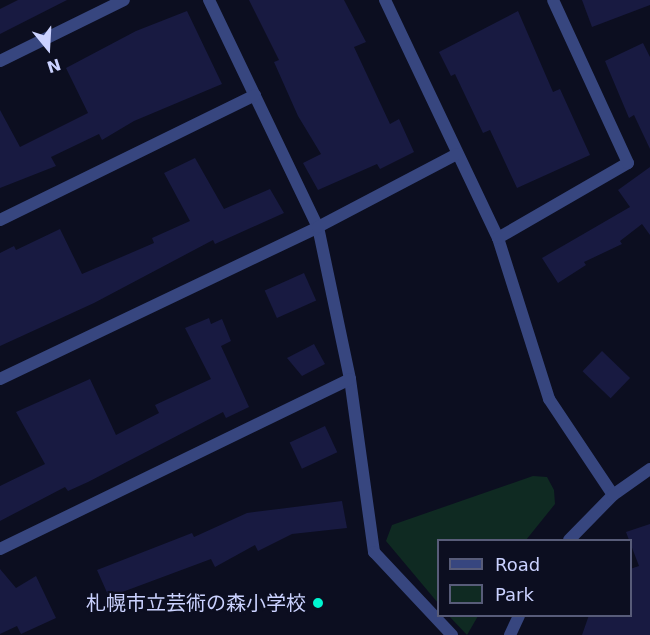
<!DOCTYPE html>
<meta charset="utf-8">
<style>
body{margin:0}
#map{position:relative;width:650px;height:635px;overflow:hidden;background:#0c0e20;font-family:"DejaVu Sans","Noto Sans JP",sans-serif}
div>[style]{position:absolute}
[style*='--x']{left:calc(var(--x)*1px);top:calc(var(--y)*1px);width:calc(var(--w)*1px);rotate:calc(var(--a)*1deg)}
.green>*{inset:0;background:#0f2a22}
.building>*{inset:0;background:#181a41;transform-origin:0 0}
.minor>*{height:12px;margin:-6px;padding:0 6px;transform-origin:6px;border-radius:6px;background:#37467f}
.tertiary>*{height:12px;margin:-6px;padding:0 6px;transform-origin:6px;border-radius:6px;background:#37467f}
.dots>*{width:16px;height:16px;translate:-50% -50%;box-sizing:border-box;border:3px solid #0c0e20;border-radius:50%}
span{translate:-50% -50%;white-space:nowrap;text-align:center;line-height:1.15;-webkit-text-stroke:4.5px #0c0e20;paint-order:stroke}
.poi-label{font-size:20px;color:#cbd2ff}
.right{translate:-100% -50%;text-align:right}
.legend{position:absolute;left:437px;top:539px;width:195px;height:78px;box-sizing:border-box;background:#0c0e20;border:2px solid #585c79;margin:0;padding:8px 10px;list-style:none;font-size:18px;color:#cbd2ff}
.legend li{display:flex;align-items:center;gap:12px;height:30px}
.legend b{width:30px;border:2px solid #585c79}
.north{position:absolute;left:18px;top:18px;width:60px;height:60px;-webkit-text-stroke:4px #0c0e20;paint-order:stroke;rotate:162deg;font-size:16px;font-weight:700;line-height:24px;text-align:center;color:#cbd2ff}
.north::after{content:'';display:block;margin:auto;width:21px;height:27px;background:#cbd2ff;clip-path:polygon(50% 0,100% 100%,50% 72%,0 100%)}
</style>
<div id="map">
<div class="green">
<div style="clip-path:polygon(533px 476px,547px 477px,554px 490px,555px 504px,526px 540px,438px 540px,438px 603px,386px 541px,392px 525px)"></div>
<div style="clip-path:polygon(449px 616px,478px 616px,467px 635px)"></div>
</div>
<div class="building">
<div style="clip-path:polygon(18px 0,67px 0,0 34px,0 9px)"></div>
<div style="clip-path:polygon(249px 0,344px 0,366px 42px,354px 47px,390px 124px,399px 119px,414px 152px,380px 169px,377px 164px,318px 190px,303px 163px,321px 154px,298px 116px,274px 62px,279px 60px)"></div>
<div style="clip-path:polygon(582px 0,650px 0,650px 5px,592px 27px)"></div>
<div style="clip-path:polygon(187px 11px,222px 84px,134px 121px,102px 140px,99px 134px,51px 157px,56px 166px,0 188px,0 110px,20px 147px,88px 113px,66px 68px,136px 31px)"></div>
<div style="clip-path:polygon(518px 11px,553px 92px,560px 89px,590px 155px,517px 188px,490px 130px,483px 133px,455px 74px,451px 76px,439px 52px)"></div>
<div style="clip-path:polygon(643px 43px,650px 57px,650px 149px,634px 115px,629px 118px,605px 61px)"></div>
<div style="clip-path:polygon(195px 158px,224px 209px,270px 189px,284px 213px,215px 244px,213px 240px,94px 303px,0 346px,0 253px,14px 246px,16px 250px,60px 229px,82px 274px,154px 243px,152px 238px,190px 221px,164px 173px)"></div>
<div style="clip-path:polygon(650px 167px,650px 235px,642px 224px,620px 241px,622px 244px,584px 262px,586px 265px,558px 283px,542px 258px,630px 207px,618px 190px)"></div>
<div style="left:304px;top:273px;width:30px;height:43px;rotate:66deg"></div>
<div style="clip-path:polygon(209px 318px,211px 324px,222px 319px,231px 341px,221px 346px,249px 407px,226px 418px,223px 412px,88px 482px,68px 491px,65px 487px,0 521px,0 486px,45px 464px,16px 412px,90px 379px,116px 435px,159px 413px,155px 405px,211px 379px,185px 328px)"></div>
<div style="clip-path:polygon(314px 344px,325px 364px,302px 376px,287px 358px)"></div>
<div style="left:602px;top:351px;width:39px;height:28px;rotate:44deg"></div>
<div style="left:325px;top:426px;width:29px;height:39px;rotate:65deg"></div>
<div style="clip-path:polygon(342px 501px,347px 528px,292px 534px,258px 551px,255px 545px,215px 567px,211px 559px,109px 597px,97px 570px,192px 533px,194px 537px,247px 513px)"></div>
<div style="clip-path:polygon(650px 524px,650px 635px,582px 635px,589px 615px,630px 615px,630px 569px,639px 566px,626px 532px)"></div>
<div style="clip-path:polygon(0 569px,16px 588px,36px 576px,56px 618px,21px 634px,17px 626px,0 634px)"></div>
</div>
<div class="minor">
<div style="--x:209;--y:0;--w:252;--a:64.4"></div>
<div style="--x:318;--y:227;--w:155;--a:78.1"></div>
<div style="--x:350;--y:379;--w:175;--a:82.1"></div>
<div style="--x:374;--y:552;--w:114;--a:46.8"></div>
<div style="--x:385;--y:0;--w:263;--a:64.6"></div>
<div style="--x:498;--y:238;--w:169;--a:72.4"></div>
<div style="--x:549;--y:399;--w:115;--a:56.3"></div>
<div style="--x:0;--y:61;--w:138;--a:-26.2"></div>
<div style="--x:0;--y:220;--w:284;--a:-26.1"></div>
<div style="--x:498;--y:238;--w:150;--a:-30"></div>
<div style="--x:628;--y:163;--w:179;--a:-114.7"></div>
<div style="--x:0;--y:379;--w:352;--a:-25.5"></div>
<div style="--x:318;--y:227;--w:157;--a:-27.7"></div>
<div style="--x:0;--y:549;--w:389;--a:-25.9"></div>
</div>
<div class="tertiary">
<div style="--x:569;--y:540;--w:63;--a:-45.6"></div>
<div style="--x:613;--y:495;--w:45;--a:-35.1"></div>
<div style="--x:510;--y:635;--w:21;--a:-65"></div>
</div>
<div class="dots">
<div style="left:318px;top:603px;background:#00f6d1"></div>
</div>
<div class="poi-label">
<span class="right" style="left:306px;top:603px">札幌市立芸術の森小学校</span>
</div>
<ul class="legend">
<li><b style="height:8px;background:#37467f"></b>Road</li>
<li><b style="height:16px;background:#0f2a22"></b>Park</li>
</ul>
<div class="north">N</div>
</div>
